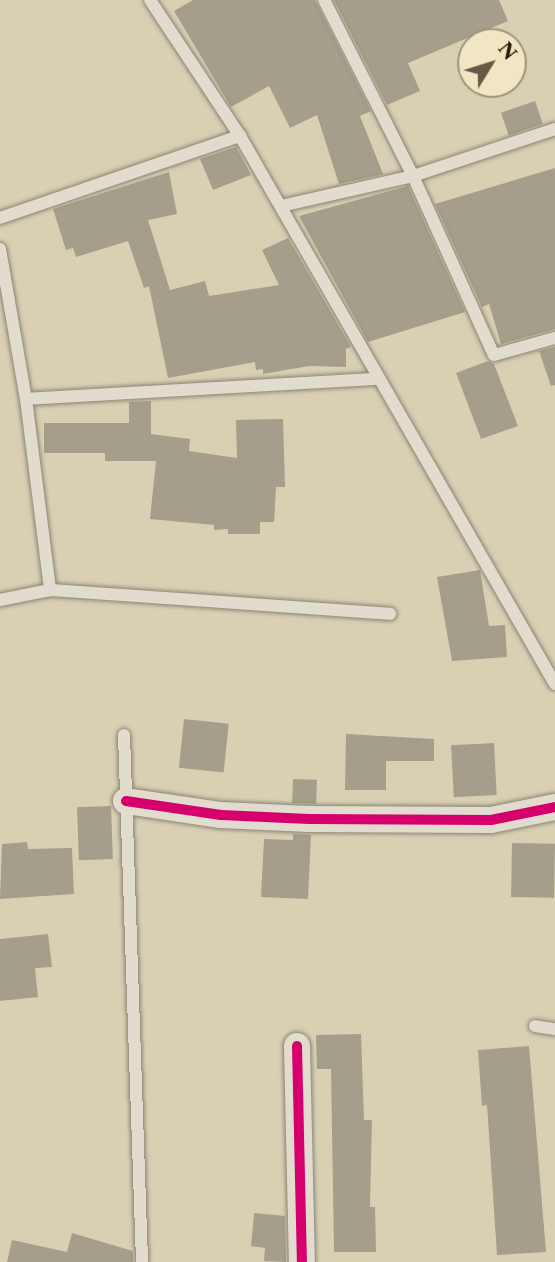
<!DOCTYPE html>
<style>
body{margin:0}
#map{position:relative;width:555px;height:1262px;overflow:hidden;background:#d9d0b4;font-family:"Libre Caslon Text",serif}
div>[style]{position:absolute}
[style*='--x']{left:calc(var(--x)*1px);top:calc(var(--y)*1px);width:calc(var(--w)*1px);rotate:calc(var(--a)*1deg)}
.building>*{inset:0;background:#a59e8b;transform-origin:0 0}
.roads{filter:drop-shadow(0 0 2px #8a8473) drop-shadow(0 0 2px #8a8473)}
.lane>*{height:12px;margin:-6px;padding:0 6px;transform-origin:6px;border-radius:6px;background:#e1dcce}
.street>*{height:26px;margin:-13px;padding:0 13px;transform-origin:13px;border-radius:13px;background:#e1dcce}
.cycleway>*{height:10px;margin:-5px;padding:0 5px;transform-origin:5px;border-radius:5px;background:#d6006c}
span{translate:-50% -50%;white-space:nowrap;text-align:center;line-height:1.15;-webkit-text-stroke:5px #f0e6c4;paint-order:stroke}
.north{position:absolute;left:457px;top:28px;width:70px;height:70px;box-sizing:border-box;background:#f0e6c4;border:2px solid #a09379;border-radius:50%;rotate:52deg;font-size:19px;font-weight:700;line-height:28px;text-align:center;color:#271709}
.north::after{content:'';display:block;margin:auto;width:24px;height:32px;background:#655845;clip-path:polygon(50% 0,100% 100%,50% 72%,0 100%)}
</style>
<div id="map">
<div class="building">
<div style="clip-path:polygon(193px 0,315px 0,371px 111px,360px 116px,383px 174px,339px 184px,317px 115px,290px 128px,269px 86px,231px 107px,174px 11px)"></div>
<div style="clip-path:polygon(334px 0,499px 0,508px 21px,408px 63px,420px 91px,387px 105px)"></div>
<div style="left:535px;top:101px;width:24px;height:36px;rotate:71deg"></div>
<div style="clip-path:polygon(236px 147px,251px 175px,213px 190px,200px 159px)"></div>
<div style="clip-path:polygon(555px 168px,555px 329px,501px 344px,489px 304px,482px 307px,435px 204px)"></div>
<div style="clip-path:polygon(169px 172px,177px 214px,148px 220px,170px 290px,205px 281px,209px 296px,279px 285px,262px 250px,288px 238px,351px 347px,346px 349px,346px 367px,309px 366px,263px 374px,263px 369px,256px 370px,255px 362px,168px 378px,149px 286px,144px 288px,128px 241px,76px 257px,73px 248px,66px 250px,53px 209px)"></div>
<div style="clip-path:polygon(408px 186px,465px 312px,368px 342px,299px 216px)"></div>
<div style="clip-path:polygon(555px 347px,555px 385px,551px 386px,539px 351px)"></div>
<div style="clip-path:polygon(488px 361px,494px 364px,518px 426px,481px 439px,456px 373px)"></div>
<div style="clip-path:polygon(151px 401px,151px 434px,190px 439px,189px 451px,237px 458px,236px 420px,283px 419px,285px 487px,276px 487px,274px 522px,260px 522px,260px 534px,228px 534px,228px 529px,214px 530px,214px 525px,150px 519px,156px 461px,105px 461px,105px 453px,44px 453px,44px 423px,129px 423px,129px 402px)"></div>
<div style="clip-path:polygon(480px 570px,489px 626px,505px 625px,507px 657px,452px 661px,437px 577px)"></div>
<div style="left:184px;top:719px;width:45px;height:49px;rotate:6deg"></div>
<div style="clip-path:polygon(346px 734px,434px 739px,434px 761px,386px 761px,386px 790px,345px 790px)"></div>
<div style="left:494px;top:743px;width:52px;height:43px;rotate:87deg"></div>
<div style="left:293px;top:779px;width:24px;height:24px;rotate:2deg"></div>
<div style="left:111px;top:806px;width:53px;height:34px;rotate:88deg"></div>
<div style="clip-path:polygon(293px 834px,311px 835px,308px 899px,261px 897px,264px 839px,293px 840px)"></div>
<div style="clip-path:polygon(27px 842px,28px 849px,72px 848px,74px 894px,0 899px,2px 844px)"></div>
<div style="left:512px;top:843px;width:43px;height:54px;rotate:1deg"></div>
<div style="clip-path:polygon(48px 934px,52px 967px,35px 968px,38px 997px,0 1001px,0 939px)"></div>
<div style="clip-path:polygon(361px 1034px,364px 1120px,372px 1120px,370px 1207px,375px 1207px,376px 1252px,334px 1252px,331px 1069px,317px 1069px,316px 1035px)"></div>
<div style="clip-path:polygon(529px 1046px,546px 1252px,497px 1255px,487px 1105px,482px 1106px,478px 1050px)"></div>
<div style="clip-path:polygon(254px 1213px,285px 1216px,286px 1262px,264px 1261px,265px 1248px,251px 1246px)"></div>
<div style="clip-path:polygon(72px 1233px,133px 1251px,133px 1262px,7px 1262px,12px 1240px,67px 1252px)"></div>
</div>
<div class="roads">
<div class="lane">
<div style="--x:150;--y:0;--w:163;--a:56.5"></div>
<div style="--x:240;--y:136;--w:632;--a:60.11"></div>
<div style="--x:555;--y:129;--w:150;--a:161.7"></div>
<div style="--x:413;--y:176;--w:196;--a:65.7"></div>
<div style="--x:494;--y:355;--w:63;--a:-15.6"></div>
<div style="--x:281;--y:206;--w:135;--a:-12.8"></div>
<div style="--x:413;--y:176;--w:197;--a:-116.8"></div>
<div style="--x:0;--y:218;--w:254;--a:-18.9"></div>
<div style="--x:0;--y:249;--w:152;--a:80.2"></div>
<div style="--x:26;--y:399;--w:193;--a:82.8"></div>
<div style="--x:50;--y:590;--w:51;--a:168.7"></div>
<div style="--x:26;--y:399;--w:351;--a:-3.3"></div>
<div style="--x:50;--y:590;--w:341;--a:4"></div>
<div style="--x:124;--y:735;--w:527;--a:88.04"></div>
<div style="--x:535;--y:1026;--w:20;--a:9"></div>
</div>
<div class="street">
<div style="--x:126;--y:801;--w:96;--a:8.4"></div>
<div style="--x:221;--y:815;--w:88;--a:2.6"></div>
<div style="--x:309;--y:819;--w:182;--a:0.3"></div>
<div style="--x:491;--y:820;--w:65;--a:-11.5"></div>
<div style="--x:297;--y:1046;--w:216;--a:88.7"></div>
</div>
</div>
<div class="cycleway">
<div style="--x:126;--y:801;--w:96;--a:8.4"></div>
<div style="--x:221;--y:815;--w:88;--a:2.6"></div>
<div style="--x:309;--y:819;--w:182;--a:0.3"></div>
<div style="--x:491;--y:820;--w:65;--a:-11.5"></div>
<div style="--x:297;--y:1046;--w:216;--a:88.7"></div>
</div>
<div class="north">N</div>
</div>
